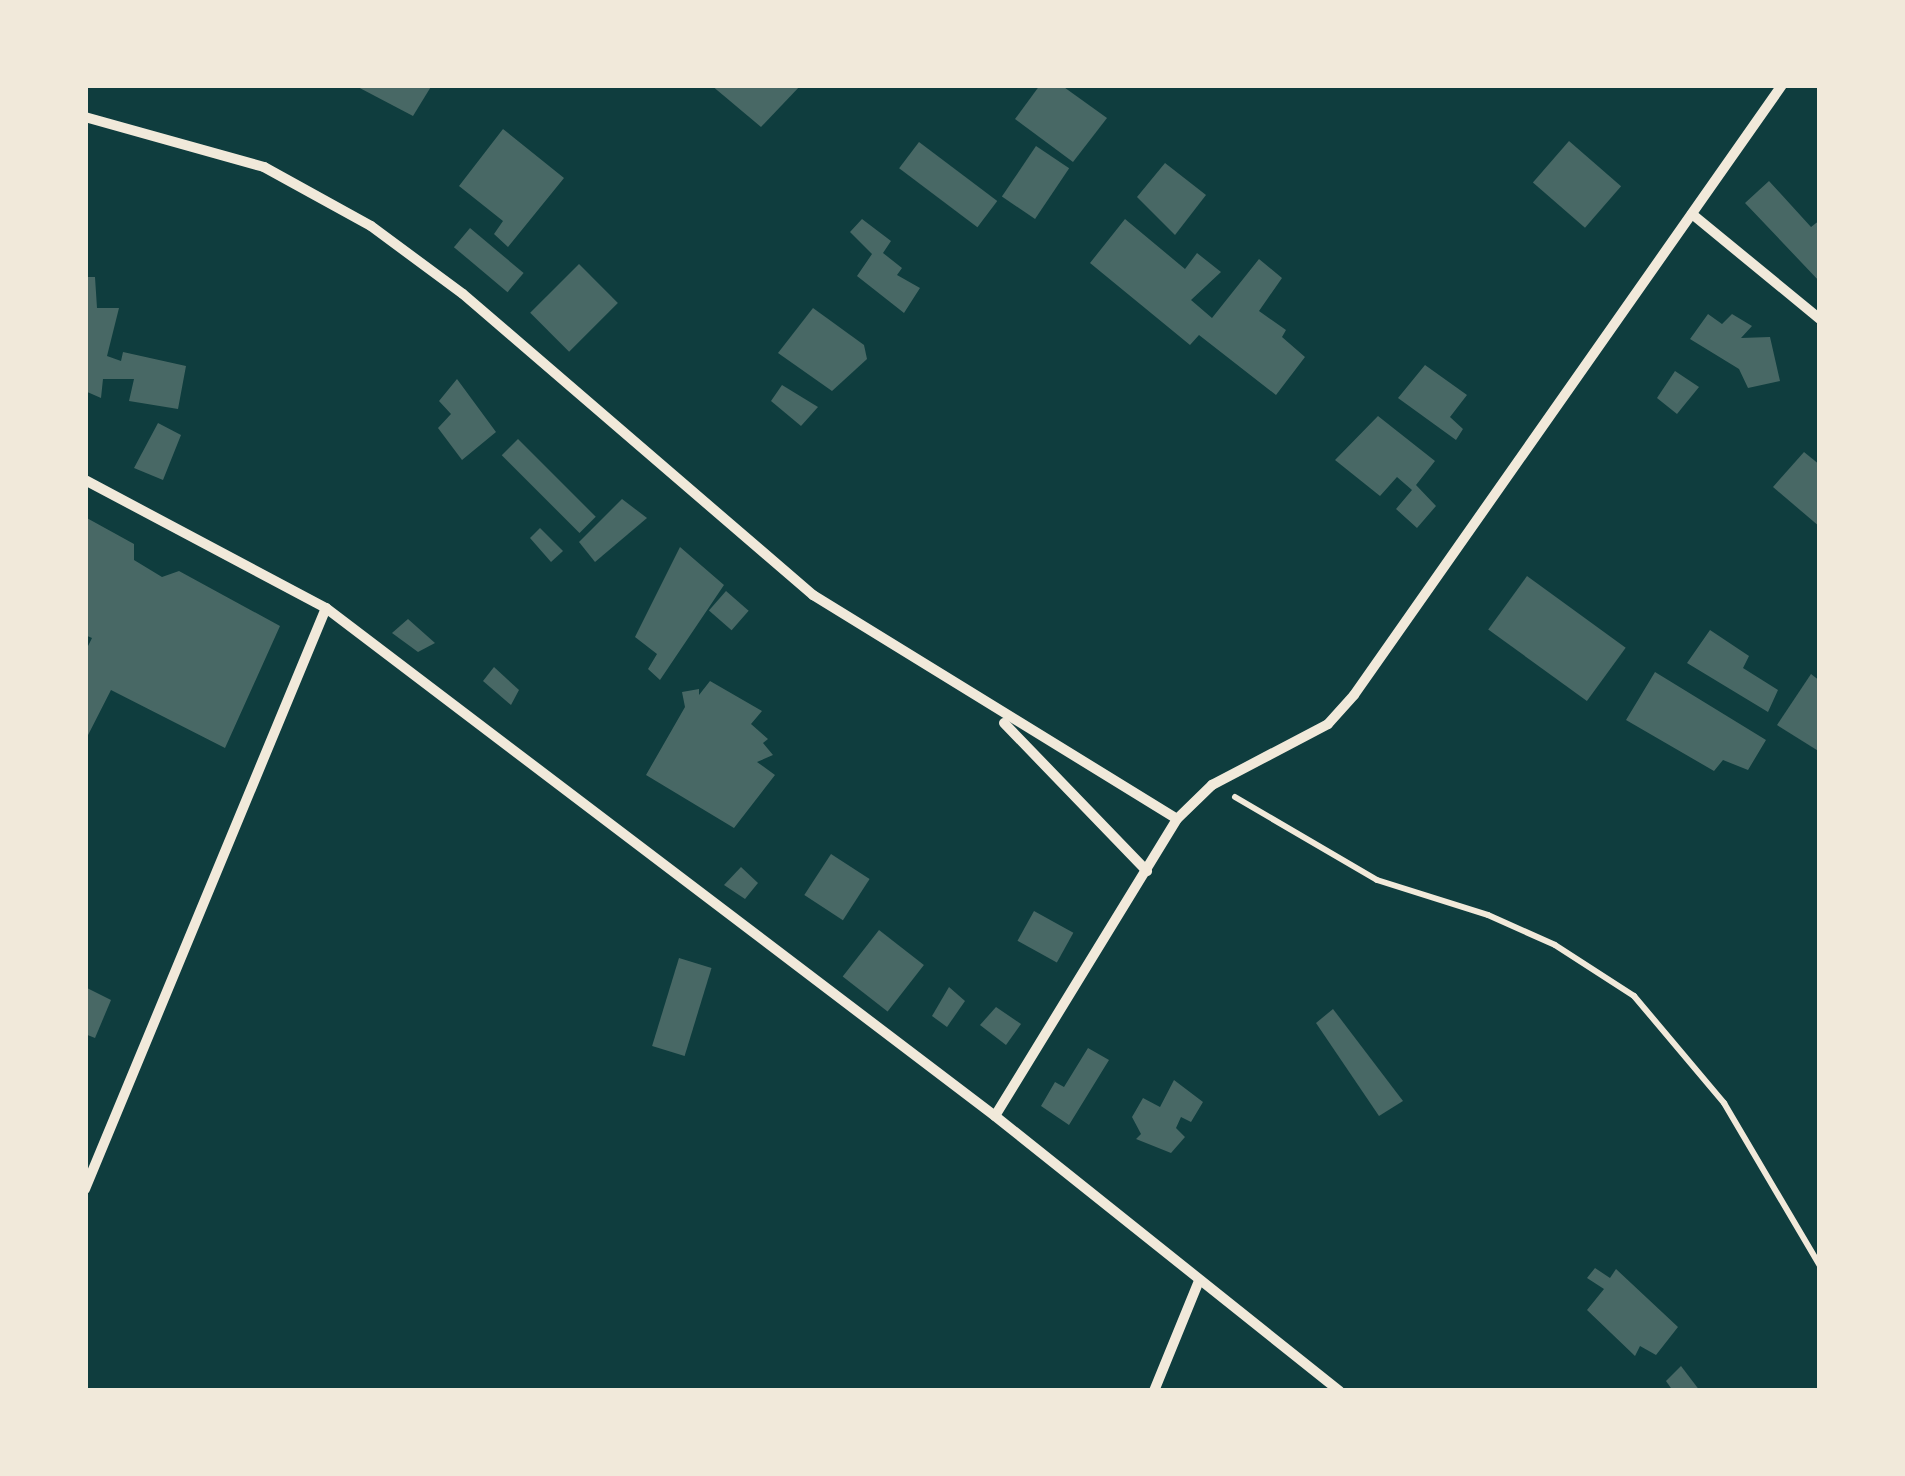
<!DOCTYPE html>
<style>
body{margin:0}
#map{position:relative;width:1905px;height:1476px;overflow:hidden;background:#0f3d3e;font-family:"Varela Round",sans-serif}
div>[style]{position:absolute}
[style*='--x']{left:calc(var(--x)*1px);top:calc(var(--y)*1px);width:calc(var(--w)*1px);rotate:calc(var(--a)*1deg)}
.building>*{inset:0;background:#486865;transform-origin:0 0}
.path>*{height:6px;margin:-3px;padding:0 3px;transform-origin:3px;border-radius:3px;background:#f1e9da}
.minor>*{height:10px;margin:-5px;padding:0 5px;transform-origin:5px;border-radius:5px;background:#f1e9da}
span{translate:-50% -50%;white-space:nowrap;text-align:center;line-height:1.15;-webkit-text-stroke:9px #f1e9da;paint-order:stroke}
.frame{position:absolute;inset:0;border:88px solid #f1e9da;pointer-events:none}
</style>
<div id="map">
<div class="building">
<div style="clip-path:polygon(354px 85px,432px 85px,413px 116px)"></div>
<div style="clip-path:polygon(711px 85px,801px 85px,761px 127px)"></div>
<div style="clip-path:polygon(1040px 85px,1061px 85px,1107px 118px,1073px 162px,1015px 119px)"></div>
<div style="clip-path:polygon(503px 129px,564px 178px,508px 247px,494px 234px,503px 221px,459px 186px)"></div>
<div style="left:1569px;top:141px;width:69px;height:55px;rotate:41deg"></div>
<div style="left:919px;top:142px;width:98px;height:33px;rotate:37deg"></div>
<div style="left:1036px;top:146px;width:40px;height:61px;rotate:34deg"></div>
<div style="clip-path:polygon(1165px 163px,1206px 195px,1175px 235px,1137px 197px)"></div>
<div style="clip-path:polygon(1769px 181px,1811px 227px,1820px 220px,1820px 282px,1745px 203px)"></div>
<div style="clip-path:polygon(862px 219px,891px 241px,883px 253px,902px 268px,897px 275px,920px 288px,904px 313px,857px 276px,872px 254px,850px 232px)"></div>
<div style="clip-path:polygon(1125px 219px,1185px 269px,1197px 253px,1221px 272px,1191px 300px,1212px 318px,1259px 259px,1282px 278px,1259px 311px,1286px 330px,1282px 337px,1305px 357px,1276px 395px,1199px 335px,1190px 345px,1090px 263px)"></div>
<div style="left:470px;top:228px;width:70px;height:25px;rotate:40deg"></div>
<div style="left:579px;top:264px;width:55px;height:69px;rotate:45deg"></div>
<div style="clip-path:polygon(85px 277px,95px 277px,97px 308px,119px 308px,107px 356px,121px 361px,123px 352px,186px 366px,178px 409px,129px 401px,134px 379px,103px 379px,101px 398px,85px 391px)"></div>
<div style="clip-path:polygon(813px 308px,864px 345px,867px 359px,832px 391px,778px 353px)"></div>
<div style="clip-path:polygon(1708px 314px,1722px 324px,1732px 314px,1752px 326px,1741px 338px,1770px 337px,1780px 381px,1748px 388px,1739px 369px,1690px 339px)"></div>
<div style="clip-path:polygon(1425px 365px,1467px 395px,1450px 417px,1463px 429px,1456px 440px,1398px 398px)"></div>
<div style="clip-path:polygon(1675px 371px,1699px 387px,1677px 414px,1657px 398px)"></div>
<div style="clip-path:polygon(457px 379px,496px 432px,462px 460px,438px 428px,451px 414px,439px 401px)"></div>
<div style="clip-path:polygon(782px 385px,818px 407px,801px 426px,771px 401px)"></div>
<div style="clip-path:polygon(1378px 416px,1435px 461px,1416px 485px,1436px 506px,1417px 528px,1396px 509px,1412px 490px,1397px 477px,1380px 496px,1335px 460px)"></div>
<div style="clip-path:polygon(158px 423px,181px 435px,163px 480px,134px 468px)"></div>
<div style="left:518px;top:439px;width:110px;height:23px;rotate:45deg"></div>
<div style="clip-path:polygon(1804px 452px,1820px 465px,1820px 527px,1773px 487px)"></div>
<div style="clip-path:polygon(622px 499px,647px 518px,595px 562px,579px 542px)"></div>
<div style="clip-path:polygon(85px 517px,134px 544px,134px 560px,162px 577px,179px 571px,280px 626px,225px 748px,111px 690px,85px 741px,85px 652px,92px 638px,85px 635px)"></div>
<div style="clip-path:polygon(540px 528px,563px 551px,551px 562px,530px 538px)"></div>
<div style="clip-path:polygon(680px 547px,724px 585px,660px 680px,648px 669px,657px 654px,635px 637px)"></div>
<div style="left:1527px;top:576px;width:122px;height:66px;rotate:36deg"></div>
<div style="left:726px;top:591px;width:30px;height:26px;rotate:41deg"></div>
<div style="clip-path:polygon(408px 619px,435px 643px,418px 652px,392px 633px)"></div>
<div style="clip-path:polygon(1710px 630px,1749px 656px,1743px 668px,1778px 690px,1768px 712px,1687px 663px)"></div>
<div style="clip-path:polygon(494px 667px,519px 690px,511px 705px,483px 681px)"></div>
<div style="clip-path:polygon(1655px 672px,1766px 740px,1748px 770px,1723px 760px,1714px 771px,1626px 720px)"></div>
<div style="clip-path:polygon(1811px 674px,1820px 681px,1820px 752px,1777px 725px)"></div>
<div style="clip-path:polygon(710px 681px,762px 711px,751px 724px,768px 739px,763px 743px,773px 755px,757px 762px,775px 775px,734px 828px,646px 775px,685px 707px,682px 692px,699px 689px,699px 695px)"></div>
<div style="left:831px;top:854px;width:46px;height:49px;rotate:33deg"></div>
<div style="clip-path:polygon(741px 867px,758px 883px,745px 899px,724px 885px)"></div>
<div style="left:1034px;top:911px;width:45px;height:34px;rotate:29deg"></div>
<div style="left:879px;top:930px;width:57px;height:59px;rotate:38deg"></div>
<div style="left:679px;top:958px;width:34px;height:92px;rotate:17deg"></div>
<div style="clip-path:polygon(85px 987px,111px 1000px,95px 1038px,85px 1034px)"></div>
<div style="clip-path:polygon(949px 987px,965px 1001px,947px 1027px,932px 1016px)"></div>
<div style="clip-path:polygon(996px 1007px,1021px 1024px,1006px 1045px,980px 1025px)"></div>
<div style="clip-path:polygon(1333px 1009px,1403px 1101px,1379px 1116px,1316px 1023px)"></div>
<div style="clip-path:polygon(1088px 1048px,1109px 1060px,1069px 1125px,1041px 1106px,1055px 1082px,1064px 1087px)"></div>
<div style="clip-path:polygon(1174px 1080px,1203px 1102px,1191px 1122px,1181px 1117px,1176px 1128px,1185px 1137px,1171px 1153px,1136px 1139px,1141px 1134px,1132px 1117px,1143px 1098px,1160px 1107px)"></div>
<div style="clip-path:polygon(1595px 1268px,1610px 1278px,1616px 1269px,1678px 1327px,1656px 1355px,1640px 1346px,1635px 1356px,1587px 1310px,1604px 1289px,1587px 1278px)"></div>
<div style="clip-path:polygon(1681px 1366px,1700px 1391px,1673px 1391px,1666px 1381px)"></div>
</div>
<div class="path">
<div style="--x:1235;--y:797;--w:164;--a:30.3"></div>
<div style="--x:1377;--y:880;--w:116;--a:17.5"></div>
<div style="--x:1488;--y:915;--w:73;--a:24.1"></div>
<div style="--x:1555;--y:945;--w:94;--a:32.8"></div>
<div style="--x:1634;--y:996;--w:140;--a:49.9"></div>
<div style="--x:1724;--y:1103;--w:189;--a:59.5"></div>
</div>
<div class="minor">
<div style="--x:85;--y:117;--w:186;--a:15.6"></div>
<div style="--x:264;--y:167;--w:122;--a:28.9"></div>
<div style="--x:371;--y:226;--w:114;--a:36.5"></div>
<div style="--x:463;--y:294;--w:462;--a:40.7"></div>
<div style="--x:813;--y:595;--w:427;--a:31.6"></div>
<div style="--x:1177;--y:819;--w:348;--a:121.5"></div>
<div style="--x:1692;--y:214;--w:166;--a:39.4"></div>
<div style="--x:85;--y:480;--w:273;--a:28"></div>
<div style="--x:326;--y:608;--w:840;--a:37.21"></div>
<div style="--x:995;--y:1116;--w:441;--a:38.6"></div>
<div style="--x:1004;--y:723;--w:206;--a:46"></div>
<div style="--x:1177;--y:819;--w:49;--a:-44.2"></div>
<div style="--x:1212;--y:785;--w:131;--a:-27.7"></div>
<div style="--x:1328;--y:724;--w:39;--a:-48"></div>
<div style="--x:1354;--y:695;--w:745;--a:-54.94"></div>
<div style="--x:85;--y:1189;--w:629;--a:-67.47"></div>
<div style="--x:1154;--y:1391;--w:119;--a:-67.8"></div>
</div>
<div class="frame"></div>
</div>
